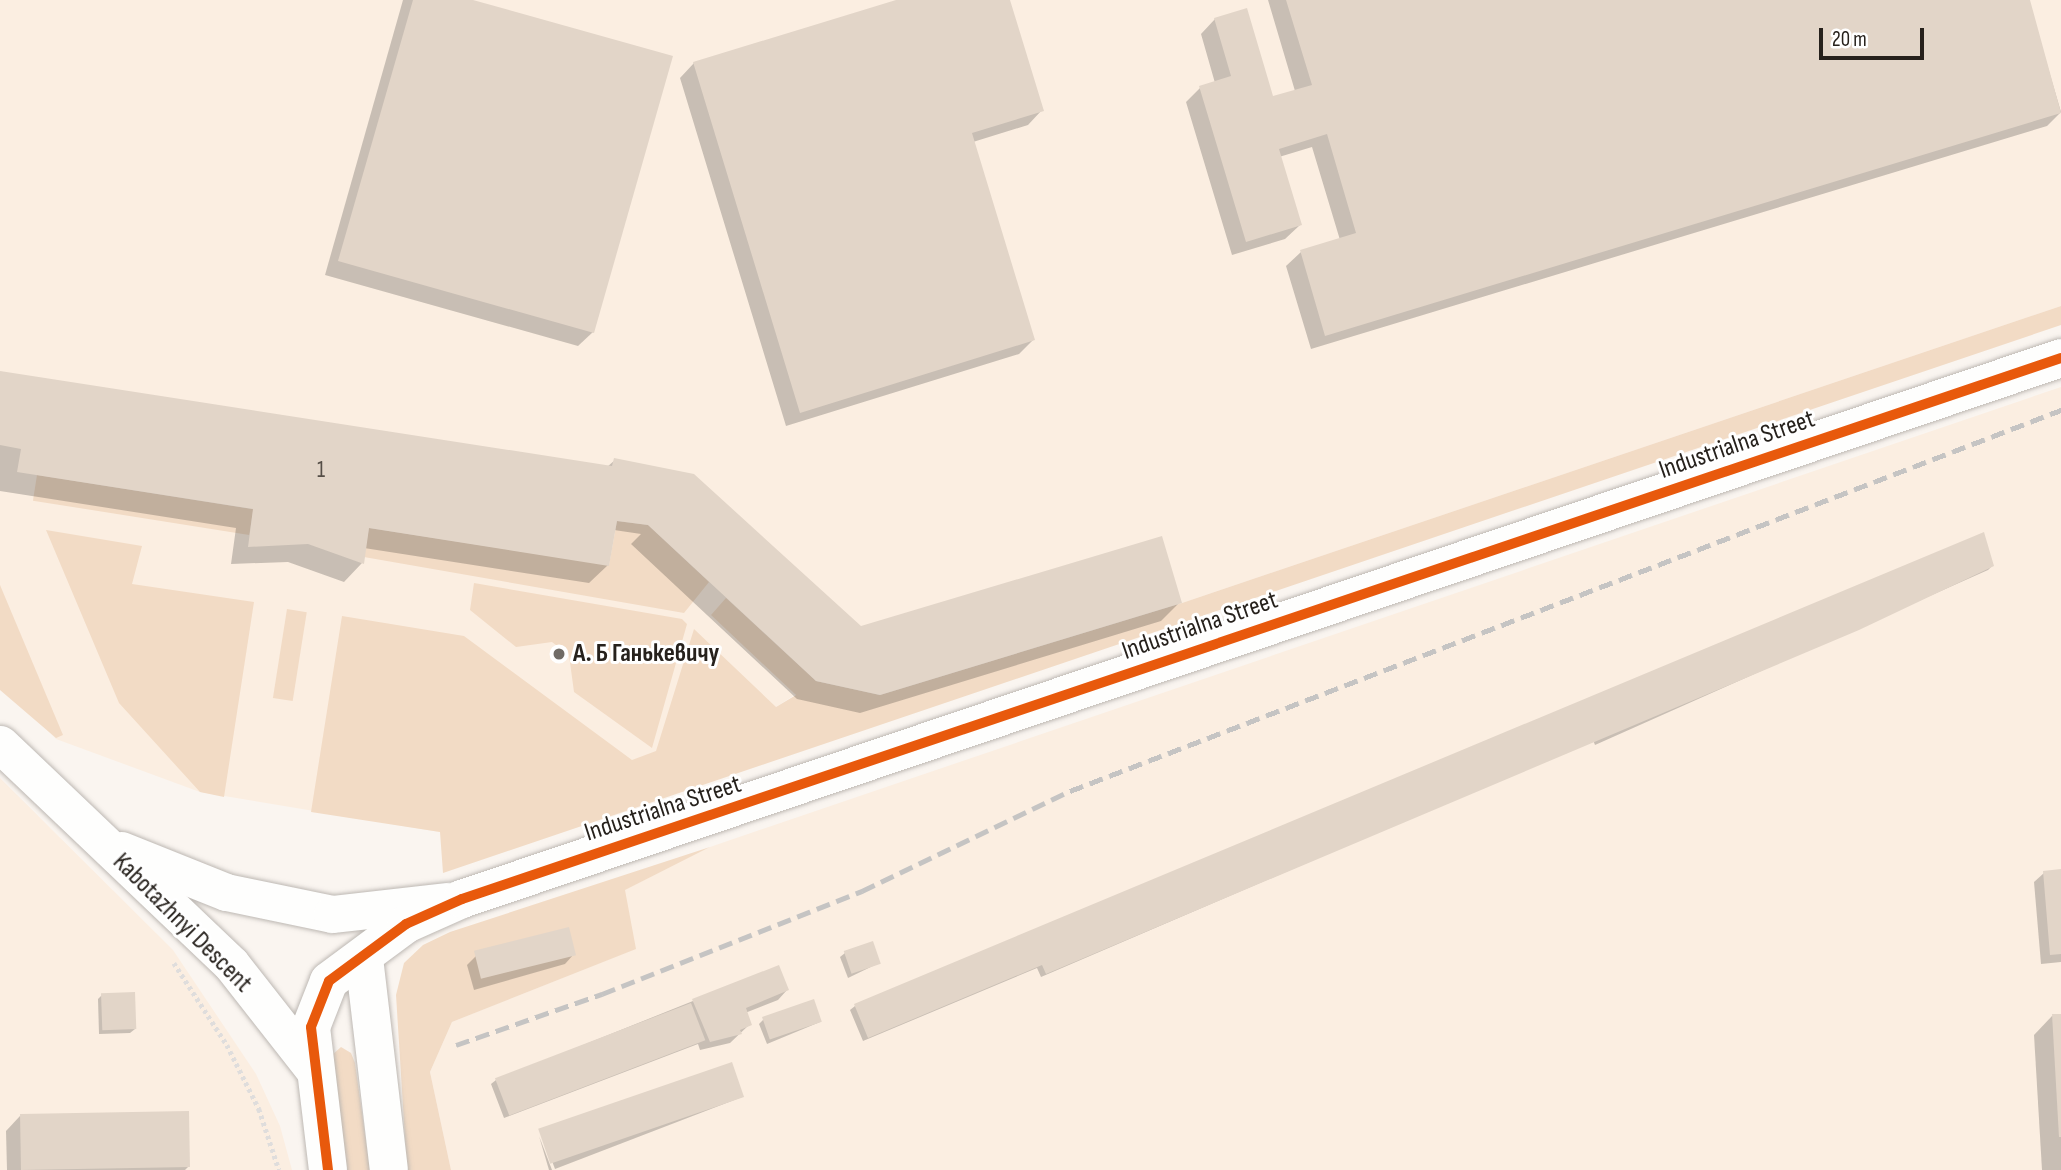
<!DOCTYPE html>
<meta charset="utf-8">
<style>
body{margin:0}
#map{position:relative;width:2061px;height:1170px;overflow:hidden;background:#faf5f0;font-family:"Sofia Sans Condensed",sans-serif}
div>[style]{position:absolute}
[style*='--x']{left:calc(var(--x)*1px);top:calc(var(--y)*1px);width:calc(var(--w)*1px);rotate:calc(var(--a)*1deg)}
.built>*{inset:0;background:#fbeee1}
.green>*{inset:0;background:#f2dbc5;transform-origin:0 0}
.shadow>*{inset:0;background:#0003}
.building>*{inset:0;background:#e2d5c8;transform-origin:0 0}
.path>*{height:4.5px;margin-top:-2.25px;transform-origin:0;background:repeating-linear-gradient(90deg,#dfdddc 0 3.5px,transparent 0 7px)}
.roads{filter:drop-shadow(0 0 2px #bdb8b3) drop-shadow(0 0 2px #bdb8b3)}
.street>*{height:37px;margin:-18.5px;padding:0 18.5px;transform-origin:18.5px;border-radius:18.5px;background:#fefefd}
.secondary>*{height:38px;margin:-19px;padding:0 19px;transform-origin:19px;border-radius:19px;background:#fefefd}
.rail>*{height:5px;margin-top:-2.5px;transform-origin:0;background:repeating-linear-gradient(90deg,#c5c4c3 0 14px,transparent 0 21px)}
.cycleway>*{height:10px;margin:-5px;padding:0 5px;transform-origin:5px;border-radius:5px;background:#e8590c}
.dots>*{width:19px;height:19px;translate:-50% -50%;box-sizing:border-box;border:4px solid #fff;border-radius:50%}
span{translate:-50% -50%;white-space:nowrap;text-align:center;line-height:1.15;-webkit-text-stroke:6px #fff;paint-order:stroke}
.number-label{font-size:23px;color:#554e47}
.number-label span{-webkit-text-stroke-width:0}
.street-label{font-size:26px;color:#26211c}
.poi-label{font-size:26px;color:#26211c;font-weight:700}
.left{translate:0 -50%;text-align:left}
.scale{position:absolute;left:1819px;top:28px;width:105px;height:32px;box-sizing:border-box;border:4px solid #26211c;border-top:0;padding-left:9px;font-size:21px;line-height:24px;white-space:nowrap;color:#26211c;-webkit-text-stroke:5px #fff;paint-order:stroke}
</style>
<div id="map">
<div class="built">
<div style="clip-path:polygon(0 0,2061px 0,2061px 306px,1182px 603px,880px 695px,816px 681px,776px 707px,440px 832px,200px 792px,56px 739px,0 681px)"></div>
<div style="clip-path:polygon(2061px 387px,2061px 1170px,451px 1170px,430px 1072px,452px 1022px,635px 949px,624px 890px,710px 847px)"></div>
<div style="clip-path:polygon(0 778px,173px 950px,256px 1074px,280px 1126px,292px 1170px,0 1170px)"></div>
</div>
<div class="green">
<div style="clip-path:polygon(2061px 306px,2061px 325px,443px 873px,440px 832px,311px 812px,342px 616px,464px 636px,632px 760px,656px 751px,694px 629px,776px 707px,796px 695px,711px 615px,726px 598px,816px 681px,880px 695px,1182px 603px)"></div>
<div style="left:37px;top:475px;width:219px;height:26px;rotate:9deg"></div>
<div style="clip-path:polygon(617px 521px,648px 525px,709px 582px,684px 613px,364px 557px,369px 528px,609px 565px)"></div>
<div style="clip-path:polygon(46px 530px,142px 546px,132px 584px,254px 602px,224px 797px,200px 792px,119px 703px)"></div>
<div style="clip-path:polygon(474px 583px,682px 619px,687px 624px,652px 748px,574px 692px,569px 655px,552px 642px,516px 647px,470px 610px)"></div>
<div style="clip-path:polygon(0 585px,63px 735px,56px 738px,0 690px)"></div>
<div style="left:287px;top:609px;width:20px;height:90px;rotate:9deg"></div>
<div style="clip-path:polygon(710px 847px,625px 890px,636px 949px,452px 1022px,430px 1072px,451px 1170px,407px 1170px,396px 995px,404px 963px,423px 945px,450px 932px)"></div>
<div style="clip-path:polygon(341px 1047px,351px 1053px,355px 1063px,370px 1170px,344px 1170px,332px 1055px)"></div>
</div>
<div class="shadow">
<div style="clip-path:polygon(403px 0,467px 0,593px 332px,578px 346px,325px 275px)"></div>
<div style="clip-path:polygon(902px 0,1008px 0,1042px 110px,1028px 125px,973px 142px,1033px 340px,1019px 354px,786px 426px,680px 78px,694px 63px)"></div>
<div style="clip-path:polygon(1268px 0,2028px 0,2061px 112px,2047px 126px,1311px 349px,1286px 266px,1301px 252px,1340px 240px,1312px 147px,1279px 157px,1300px 225px,1285px 239px,1232px 255px,1186px 102px,1200px 88px,1215px 83px,1201px 34px,1215px 19px,1272px 98px,1295px 91px)"></div>
<div style="clip-path:polygon(0 375px,607px 467px,615px 460px,860px 628px,1180px 602px,1161px 621px,860px 713px,797px 699px,631px 544px,641px 534px,614px 530px,608px 565px,589px 583px,364px 548px,362px 563px,344px 582px,288px 562px,231px 564px,236px 528px,0 491px)"></div>
<div style="clip-path:polygon(1983px 535px,1993px 565px,1988px 570px,1595px 745px,1593px 740px,1041px 977px,1037px 968px,863px 1041px,850px 1010px,855px 1006px)"></div>
<div style="clip-path:polygon(2044px 873px,2061px 876px,2061px 962px,2041px 964px,2034px 882px)"></div>
<div style="clip-path:polygon(845px 953px,879px 963px,848px 978px,840px 957px)"></div>
<div style="clip-path:polygon(574px 954px,565px 964px,474px 990px,467px 965px,476px 956px)"></div>
<div style="clip-path:polygon(787px 990px,778px 1000px,745px 1013px,750px 1024px,730px 1043px,700px 1050px,698px 1044px,504px 1118px,491px 1084px,496px 1080px,693px 1001px)"></div>
<div style="clip-path:polygon(102px 995px,135px 1029px,130px 1033px,99px 1034px,98px 999px)"></div>
<div style="clip-path:polygon(2052px 1016px,2061px 1016px,2061px 1170px,2042px 1170px,2034px 1035px)"></div>
<div style="clip-path:polygon(763px 1020px,820px 1022px,767px 1044px,759px 1024px)"></div>
<div style="clip-path:polygon(742px 1097px,555px 1169px,542px 1134px)"></div>
<div style="clip-path:polygon(20px 1116px,189px 1166px,185px 1170px,7px 1170px,6px 1131px)"></div>
<div style="clip-path:polygon(539px 1136px,552px 1170px,549px 1170px)"></div>
</div>
<div class="building">
<div style="clip-path:polygon(413px 0,473px 0,673px 56px,594px 333px,338px 261px)"></div>
<div style="clip-path:polygon(896px 0,1010px 0,1044px 111px,972px 133px,1035px 340px,800px 413px,693px 62px)"></div>
<div style="clip-path:polygon(1286px 0,2030px 0,2061px 113px,1325px 336px,1300px 250px,1356px 233px,1327px 134px,1279px 149px,1302px 225px,1246px 242px,1199px 86px,1231px 76px,1214px 18px,1247px 8px,1273px 96px,1312px 85px)"></div>
<div style="clip-path:polygon(0 371px,612px 466px,614px 458px,694px 474px,861px 626px,1162px 536px,1182px 603px,880px 695px,816px 681px,648px 525px,617px 521px,609px 566px,369px 528px,364px 564px,308px 544px,248px 547px,253px 509px,17px 472px,21px 449px,0 445px)"></div>
<div style="clip-path:polygon(1984px 532px,1994px 566px,1859px 630px,1046px 974px,1042px 965px,868px 1038px,854px 1004px)"></div>
<div style="clip-path:polygon(2061px 869px,2061px 954px,2050px 955px,2043px 871px)"></div>
<div style="left:569px;top:927px;width:29px;height:98px;rotate:76deg"></div>
<div style="left:873px;top:941px;width:24px;height:31px;rotate:71deg"></div>
<div style="clip-path:polygon(779px 965px,789px 990px,746px 1008px,752px 1025px,740px 1030px,742px 1034px,710px 1042px,692px 999px)"></div>
<div style="left:135px;top:992px;width:37px;height:34px;rotate:88deg"></div>
<div style="left:814px;top:999px;width:24px;height:55px;rotate:71deg"></div>
<div style="left:691px;top:1003px;width:40px;height:210px;rotate:69deg"></div>
<div style="clip-path:polygon(2052px 1014px,2061px 1014px,2061px 1137px,2059px 1137px)"></div>
<div style="left:732px;top:1062px;width:37px;height:205px;rotate:71deg"></div>
<div style="left:189px;top:1111px;width:56px;height:169px;rotate:89deg"></div>
</div>
<div class="path">
<div style="--x:174;--y:963;--w:98;--a:57.1"></div>
<div style="--x:227;--y:1045;--w:72;--a:63.4"></div>
<div style="--x:259;--y:1109;--w:64;--a:71.8"></div>
</div>
<div class="roads">
<div class="street">
<div style="--x:0;--y:744;--w:319;--a:43.6"></div>
<div style="--x:231;--y:964;--w:136;--a:51.9"></div>
<div style="--x:121;--y:850;--w:113;--a:21.8"></div>
<div style="--x:226;--y:892;--w:108;--a:11.7"></div>
<div style="--x:332;--y:914;--w:116;--a:-6.4"></div>
</div>
<div class="secondary">
<div style="--x:364;--y:958;--w:213;--a:83.3"></div>
<div style="--x:328;--y:1170;--w:144;--a:-96.8"></div>
<div style="--x:311;--y:1027;--w:49;--a:-68.6"></div>
<div style="--x:329;--y:981;--w:96;--a:-36.5"></div>
<div style="--x:406;--y:924;--w:61;--a:-24.1"></div>
<div style="--x:462;--y:899;--w:1688;--a:-18.69"></div>
</div>
</div>
<div class="rail">
<div style="--x:456;--y:1045;--w:155;--a:-19.3"></div>
<div style="--x:602;--y:994;--w:280;--a:-21.6"></div>
<div style="--x:862;--y:891;--w:231;--a:-25.7"></div>
<div style="--x:1070;--y:791;--w:1062;--a:-21.03"></div>
</div>
<div class="cycleway">
<div style="--x:328;--y:1170;--w:144;--a:-96.8"></div>
<div style="--x:311;--y:1027;--w:49;--a:-68.6"></div>
<div style="--x:329;--y:981;--w:96;--a:-36.5"></div>
<div style="--x:406;--y:924;--w:61;--a:-24.1"></div>
<div style="--x:462;--y:899;--w:1688;--a:-18.69"></div>
</div>
<div class="dots">
<div style="left:559px;top:654px;background:#706b66"></div>
</div>
<div class="number-label">
<span style="left:321px;top:470px">1</span>
</div>
<div class="street-label">
<span style="left:1737px;top:445px;rotate:-19deg">Industrialna Street</span>
<span style="left:1200px;top:626px;rotate:-19deg">Industrialna Street</span>
<span style="left:663px;top:809px;rotate:-18deg">Industrialna Street</span>
<span style="left:182px;top:923px;rotate:45deg">Kabotazhnyi Descent</span>
</div>
<div class="poi-label">
<span class="left" style="left:573px;top:654px">А. Б Ганькевичу</span>
</div>
<div class="scale">20 m</div>
</div>
